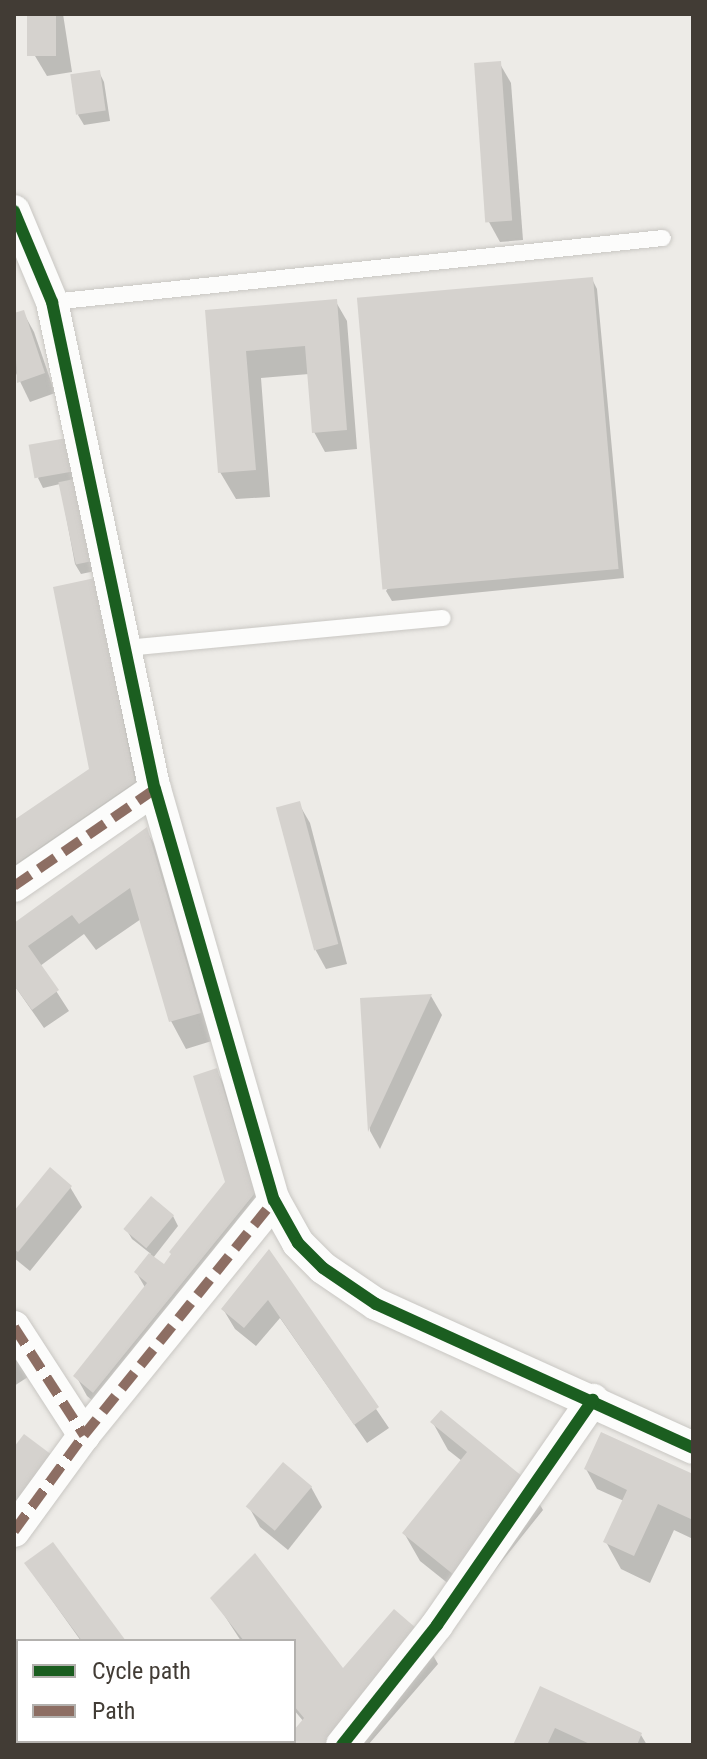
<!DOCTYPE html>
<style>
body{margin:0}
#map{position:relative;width:707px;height:1759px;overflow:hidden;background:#edebe7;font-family:"Roboto Condensed",sans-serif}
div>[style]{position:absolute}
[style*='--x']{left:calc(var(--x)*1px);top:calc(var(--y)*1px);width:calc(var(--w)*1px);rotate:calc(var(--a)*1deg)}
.shadow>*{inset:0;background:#0003}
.building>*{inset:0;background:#d5d2ce;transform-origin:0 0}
.roads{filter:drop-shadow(0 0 2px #c9c7c3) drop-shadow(0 0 2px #c9c7c3)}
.service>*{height:16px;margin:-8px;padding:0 8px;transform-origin:8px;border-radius:8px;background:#fcfcfb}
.minor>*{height:32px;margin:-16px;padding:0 16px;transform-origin:16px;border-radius:16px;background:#fcfcfb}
.quiet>*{height:10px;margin-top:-5px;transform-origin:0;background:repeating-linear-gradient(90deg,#8d6e63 0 20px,transparent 0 30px)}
.cycleway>*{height:12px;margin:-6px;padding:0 6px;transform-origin:6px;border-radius:6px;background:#1b5e20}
span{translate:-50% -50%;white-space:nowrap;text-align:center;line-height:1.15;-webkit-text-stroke:6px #fff;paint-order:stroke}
.frame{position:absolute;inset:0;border:16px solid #423c35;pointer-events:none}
.legend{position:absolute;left:16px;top:1639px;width:280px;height:104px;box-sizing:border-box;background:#fff;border:2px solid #b3b1ae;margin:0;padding:10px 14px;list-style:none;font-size:24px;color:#423c35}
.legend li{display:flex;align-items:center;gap:16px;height:40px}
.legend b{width:40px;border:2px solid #b3b1ae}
</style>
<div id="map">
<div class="shadow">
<div style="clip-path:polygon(29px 14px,63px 14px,72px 72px,47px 76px,35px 56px)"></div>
<div style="clip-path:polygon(500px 64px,511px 83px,523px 240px,500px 242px,489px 222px)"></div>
<div style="clip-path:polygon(99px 72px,104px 82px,110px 121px,84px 125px,78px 115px)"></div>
<div style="clip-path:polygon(592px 279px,597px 289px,624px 578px,392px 601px,386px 591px)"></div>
<div style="clip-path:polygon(336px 302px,347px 321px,357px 449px,325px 452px,314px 432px,309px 374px,261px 378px,270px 497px,236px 499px,220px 472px,207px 312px)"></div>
<div style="clip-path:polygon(23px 312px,34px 332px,55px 393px,30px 402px,14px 369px,14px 315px)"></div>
<div style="clip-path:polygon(66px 440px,95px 571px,81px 574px,75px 564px,60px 484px,43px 488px,38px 478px)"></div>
<div style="clip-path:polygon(94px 581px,149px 810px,14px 903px,14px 822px,91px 769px)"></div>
<div style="clip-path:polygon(299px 804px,310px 823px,347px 964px,326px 969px,315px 949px)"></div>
<div style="clip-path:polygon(146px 830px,162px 857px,215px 1040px,186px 1049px,171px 1021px,141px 919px,96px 950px,84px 934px,40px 966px,69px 1011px,44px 1028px,14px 985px,14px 925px)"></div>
<div style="clip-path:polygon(431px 996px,442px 1015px,380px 1149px,370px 1131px,362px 1000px)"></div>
<div style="clip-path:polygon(216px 1071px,228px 1090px,265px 1214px,105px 1411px,87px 1396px,76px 1376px,146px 1289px,136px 1272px,151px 1254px,132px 1239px,126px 1229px,173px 1216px,178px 1226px,153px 1258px,164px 1267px,227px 1183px)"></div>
<div style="clip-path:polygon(70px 1187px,82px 1207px,30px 1271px,14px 1258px,14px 1214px)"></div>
<div style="clip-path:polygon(269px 1252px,389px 1428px,367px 1443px,280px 1318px,256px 1346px,235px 1329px,223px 1309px)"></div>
<div style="clip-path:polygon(14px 1346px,31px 1375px,14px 1386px)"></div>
<div style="clip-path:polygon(433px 1423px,527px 1482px,543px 1510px,470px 1601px,420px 1561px,404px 1533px,462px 1461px,448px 1450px)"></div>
<div style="clip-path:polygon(586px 1469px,693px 1476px,693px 1539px,674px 1530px,650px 1583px,621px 1569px,606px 1542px,624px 1501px,597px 1489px)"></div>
<div style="clip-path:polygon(311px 1487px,322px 1507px,288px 1550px,260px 1527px,249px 1507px)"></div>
<div style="clip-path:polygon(255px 1556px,343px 1671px,422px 1636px,438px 1664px,368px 1745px,285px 1745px,294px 1741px,294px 1733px,304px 1722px,294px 1710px,294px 1641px,241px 1641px,213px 1598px)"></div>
<div style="clip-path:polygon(26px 1564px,124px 1641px,81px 1641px)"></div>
<div style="clip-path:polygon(541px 1689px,641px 1735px,647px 1745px,515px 1745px)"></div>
</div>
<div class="building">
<div style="left:27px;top:14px;width:29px;height:42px"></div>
<div style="left:501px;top:61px;width:160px;height:27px;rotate:86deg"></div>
<div style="left:100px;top:70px;width:41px;height:30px;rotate:82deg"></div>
<div style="left:593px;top:277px;width:293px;height:237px;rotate:85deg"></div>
<div style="clip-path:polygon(337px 299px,347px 430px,312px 433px,305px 346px,246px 351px,256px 470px,218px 473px,205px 310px)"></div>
<div style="clip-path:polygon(24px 310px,45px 373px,17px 383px,14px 313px)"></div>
<div style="left:67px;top:438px;width:34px;height:39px;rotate:80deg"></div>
<div style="left:74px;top:479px;width:84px;height:16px;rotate:78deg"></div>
<div style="clip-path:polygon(95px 578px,135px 782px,14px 865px,14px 820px,89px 769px,53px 587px)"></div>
<div style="left:300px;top:801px;width:148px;height:25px;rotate:75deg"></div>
<div style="clip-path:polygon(147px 827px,201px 1013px,169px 1022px,130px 888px,79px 924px,72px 915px,28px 946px,59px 990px,32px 1010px,14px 985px,14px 923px)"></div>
<div style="clip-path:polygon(432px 994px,368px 1132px,360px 998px)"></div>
<div style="clip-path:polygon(217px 1068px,255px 1193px,93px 1393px,73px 1376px,147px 1283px,134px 1272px,149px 1253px,164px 1264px,171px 1254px,169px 1252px,225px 1182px,193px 1076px)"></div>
<div style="clip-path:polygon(50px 1167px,72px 1186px,18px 1252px,14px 1249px,14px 1211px)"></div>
<div style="left:151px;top:1196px;width:30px;height:43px;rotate:40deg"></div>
<div style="clip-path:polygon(269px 1249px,379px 1407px,354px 1425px,268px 1300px,244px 1328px,221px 1309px)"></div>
<div style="clip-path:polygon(441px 1410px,528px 1481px,454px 1575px,402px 1533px,467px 1452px,430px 1422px)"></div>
<div style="clip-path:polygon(601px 1432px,693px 1474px,693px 1520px,658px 1504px,634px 1556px,603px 1542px,627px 1490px,584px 1469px)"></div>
<div style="clip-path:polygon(24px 1434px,52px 1455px,14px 1506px,14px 1447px)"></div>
<div style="left:283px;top:1462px;width:38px;height:58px;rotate:40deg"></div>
<div style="clip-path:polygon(53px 1542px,126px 1641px,82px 1641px,24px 1563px)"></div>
<div style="clip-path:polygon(255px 1553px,343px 1668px,394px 1609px,424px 1635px,329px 1745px,282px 1745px,294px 1741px,294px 1730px,304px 1718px,294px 1706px,294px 1641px,244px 1641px,210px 1598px)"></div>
<div style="clip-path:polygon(540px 1686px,642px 1733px,637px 1745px,592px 1745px,555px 1728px,547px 1745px,513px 1745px)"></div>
<div style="left:159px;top:1741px;width:40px;height:5px"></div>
</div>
<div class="roads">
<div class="service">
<div style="--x:52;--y:302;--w:614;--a:-5.98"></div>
<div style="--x:126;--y:648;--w:318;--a:-5.4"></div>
</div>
<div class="minor">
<div style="--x:14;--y:211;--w:99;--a:67.3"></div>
<div style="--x:52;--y:302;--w:498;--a:78.1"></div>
<div style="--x:155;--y:789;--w:428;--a:73.9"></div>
<div style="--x:274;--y:1200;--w:49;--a:60.8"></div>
<div style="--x:298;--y:1243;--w:35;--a:45"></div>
<div style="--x:323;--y:1268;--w:64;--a:34.2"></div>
<div style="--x:376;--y:1304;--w:348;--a:24.4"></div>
<div style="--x:14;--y:886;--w:171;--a:-34.5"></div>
<div style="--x:14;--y:1327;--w:129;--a:57.1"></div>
<div style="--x:14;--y:1531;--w:119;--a:-53.9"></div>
<div style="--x:84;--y:1435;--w:302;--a:-51"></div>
<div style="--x:342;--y:1745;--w:153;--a:-51.6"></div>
<div style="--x:437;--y:1625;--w:274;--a:-55.3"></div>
</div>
</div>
<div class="quiet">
<div style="--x:14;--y:886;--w:171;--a:-34.5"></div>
<div style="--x:14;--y:1327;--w:129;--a:57.1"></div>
<div style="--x:14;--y:1531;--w:119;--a:-53.9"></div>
<div style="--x:84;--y:1435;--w:302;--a:-51"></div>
</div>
<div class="cycleway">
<div style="--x:14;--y:211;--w:99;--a:67.3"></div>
<div style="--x:52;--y:302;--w:498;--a:78.1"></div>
<div style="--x:155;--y:789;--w:428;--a:73.9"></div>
<div style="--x:274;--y:1200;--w:49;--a:60.8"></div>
<div style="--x:298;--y:1243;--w:35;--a:45"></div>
<div style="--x:323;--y:1268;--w:64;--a:34.2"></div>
<div style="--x:376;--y:1304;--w:348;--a:24.4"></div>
<div style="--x:342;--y:1745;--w:153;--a:-51.6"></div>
<div style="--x:437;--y:1625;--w:274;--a:-55.3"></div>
</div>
<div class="frame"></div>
<ul class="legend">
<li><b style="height:10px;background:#1b5e20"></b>Cycle path</li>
<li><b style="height:10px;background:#8d6e63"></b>Path</li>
</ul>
</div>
